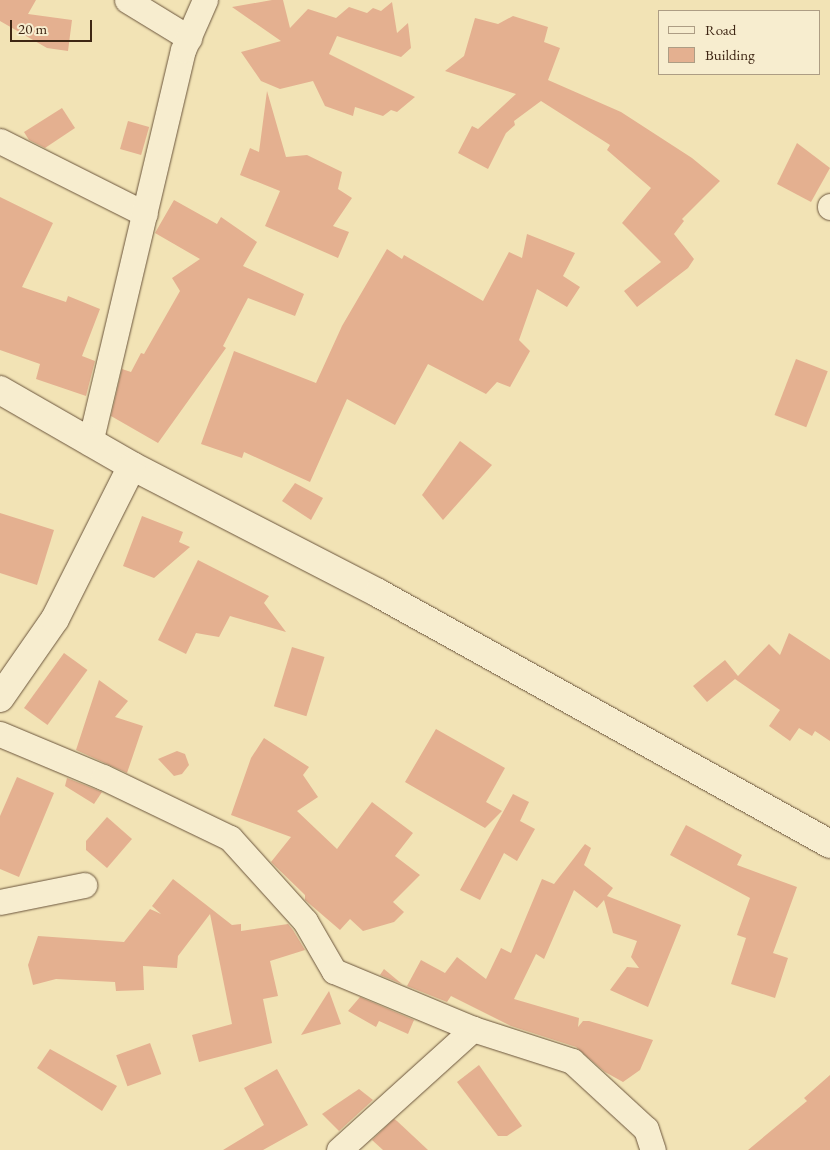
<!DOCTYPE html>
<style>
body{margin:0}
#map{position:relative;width:830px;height:1150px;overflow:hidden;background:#f2e3b5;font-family:"EB Garamond",serif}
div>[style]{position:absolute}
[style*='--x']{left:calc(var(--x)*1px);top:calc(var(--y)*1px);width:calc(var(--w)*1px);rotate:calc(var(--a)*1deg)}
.building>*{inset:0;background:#e4b090;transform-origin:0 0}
.roads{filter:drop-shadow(0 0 1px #6b553c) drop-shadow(0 0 1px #6b553c)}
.street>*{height:25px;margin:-12.5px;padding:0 12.5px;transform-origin:12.5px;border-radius:12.5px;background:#f7edcf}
.secondary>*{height:28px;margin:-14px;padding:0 14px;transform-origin:14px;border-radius:14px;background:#f7edcf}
span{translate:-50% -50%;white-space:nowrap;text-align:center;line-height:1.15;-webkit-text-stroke:4px #f7edcf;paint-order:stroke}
.legend{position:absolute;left:658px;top:10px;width:162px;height:65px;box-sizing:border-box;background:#f7edcf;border:1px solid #ad9d84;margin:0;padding:6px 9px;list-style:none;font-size:15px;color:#3e2614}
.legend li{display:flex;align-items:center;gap:10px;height:25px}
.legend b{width:25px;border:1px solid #ad9d84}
.scale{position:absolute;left:10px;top:20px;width:82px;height:22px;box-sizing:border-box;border:2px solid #3e2614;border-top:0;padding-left:6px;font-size:15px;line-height:18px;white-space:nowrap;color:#3e2614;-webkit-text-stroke:4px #f7edcf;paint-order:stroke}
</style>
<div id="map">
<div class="building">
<div style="clip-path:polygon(0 0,36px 0,28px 14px,72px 20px,68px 51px,47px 48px,0 21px)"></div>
<div style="clip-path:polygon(272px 0,283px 0,290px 28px,308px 9px,336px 18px,349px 7px,367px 13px,373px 8px,381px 11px,392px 2px,397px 33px,408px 23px,411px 48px,401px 57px,337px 36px,329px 54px,415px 97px,397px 112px,391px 110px,383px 116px,355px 107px,353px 116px,325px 106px,313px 81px,280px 89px,261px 81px,241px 52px,281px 41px,232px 7px)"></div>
<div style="clip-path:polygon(513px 16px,548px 27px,544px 42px,560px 48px,548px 80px,621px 112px,692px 158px,720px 181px,682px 219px,684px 221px,674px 234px,694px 259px,688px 268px,637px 307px,624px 291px,661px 262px,622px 223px,651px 188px,607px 150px,610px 145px,541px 101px,514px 121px,515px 125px,506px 133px,488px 169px,458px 153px,472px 126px,478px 129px,516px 94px,445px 71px,464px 56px,475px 18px,498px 24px)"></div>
<div style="clip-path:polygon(267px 91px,286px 157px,307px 155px,342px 172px,338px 189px,352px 198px,333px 226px,349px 232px,338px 258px,265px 226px,280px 191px,240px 175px,250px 148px,259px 152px)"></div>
<div style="clip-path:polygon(62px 108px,75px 128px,45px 148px,29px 140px,24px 132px)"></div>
<div style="left:128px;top:121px;width:22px;height:29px;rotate:16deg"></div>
<div style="clip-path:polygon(797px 143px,830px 168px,811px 202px,777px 184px)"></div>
<div style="clip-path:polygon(0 197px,53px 223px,22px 287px,66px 302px,68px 296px,100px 309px,82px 356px,95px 361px,86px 396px,36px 379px,40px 364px,0 350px)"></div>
<div style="clip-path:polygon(174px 200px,217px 224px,221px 217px,257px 242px,243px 266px,304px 294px,295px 316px,248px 298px,223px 346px,226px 348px,158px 443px,111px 416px,122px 369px,131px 372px,141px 353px,144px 354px,180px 291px,172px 278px,200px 259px,155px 233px)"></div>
<div style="clip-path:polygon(527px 234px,575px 253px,563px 276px,580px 287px,567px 307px,537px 289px,519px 340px,530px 351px,510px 387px,497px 382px,486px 394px,428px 364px,395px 425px,347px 399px,310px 482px,244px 452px,242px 458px,201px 444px,234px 351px,316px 383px,342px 326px,387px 249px,402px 259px,404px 255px,483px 301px,509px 252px,522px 258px)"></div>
<div style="left:796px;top:359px;width:34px;height:60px;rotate:21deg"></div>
<div style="clip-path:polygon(460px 441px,492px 465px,443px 520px,422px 495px)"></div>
<div style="clip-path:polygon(295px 483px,323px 498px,311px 520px,282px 501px)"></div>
<div style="clip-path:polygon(0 513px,54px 530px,37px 585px,0 573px)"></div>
<div style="clip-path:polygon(142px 516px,183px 532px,179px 542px,190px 547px,154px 578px,123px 566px)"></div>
<div style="clip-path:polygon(198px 560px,269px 596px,264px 603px,286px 632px,230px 616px,219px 637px,196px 633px,186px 654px,158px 640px)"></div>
<div style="clip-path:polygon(789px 633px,830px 660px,830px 741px,815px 731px,812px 736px,799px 728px,790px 741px,769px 726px,780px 710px,735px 679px,707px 702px,693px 686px,725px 660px,738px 676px,769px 644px,780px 655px)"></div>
<div style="left:292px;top:647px;width:34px;height:62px;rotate:17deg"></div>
<div style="left:64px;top:653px;width:29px;height:68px;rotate:36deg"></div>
<div style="clip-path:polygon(99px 680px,128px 701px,115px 717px,143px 726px,127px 773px,76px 750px)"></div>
<div style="clip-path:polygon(436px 729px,505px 768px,486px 802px,502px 811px,485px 828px,405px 782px)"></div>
<div style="clip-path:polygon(264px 738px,309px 767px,303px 775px,318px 797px,297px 811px,337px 849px,372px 802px,413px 833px,395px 856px,420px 875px,393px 902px,404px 912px,394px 922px,363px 931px,350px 919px,340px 930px,305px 900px,305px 895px,271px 862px,291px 837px,231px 815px,251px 758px)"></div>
<div style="clip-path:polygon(177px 751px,185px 754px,189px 765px,182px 774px,174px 776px,158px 759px)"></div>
<div style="clip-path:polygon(17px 777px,54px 793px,19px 877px,0 869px,0 816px)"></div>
<div style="clip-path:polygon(67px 778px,102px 792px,94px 804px,65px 786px)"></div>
<div style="clip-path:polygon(513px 794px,529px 802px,520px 821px,535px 829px,517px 861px,504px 853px,480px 900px,460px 890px)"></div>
<div style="clip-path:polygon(107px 817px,132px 839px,107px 868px,86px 850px,86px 841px)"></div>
<div style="clip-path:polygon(686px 825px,742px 855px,737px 865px,797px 887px,773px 953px,788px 958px,775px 998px,731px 984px,746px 938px,737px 935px,750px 898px,670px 855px)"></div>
<div style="clip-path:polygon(585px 844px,591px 848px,584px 865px,613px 888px,607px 896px,681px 925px,648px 1007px,610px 990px,627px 967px,639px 968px,631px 957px,637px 941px,613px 933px,604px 900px,597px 908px,574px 890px,544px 959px,536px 954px,514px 999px,579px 1018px,578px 1027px,583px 1021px,589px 1021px,653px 1040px,640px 1070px,623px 1082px,605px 1072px,576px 1047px,511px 1026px,451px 996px,447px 1002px,407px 986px,421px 960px,445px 973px,457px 957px,486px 979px,501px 948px,511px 953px,542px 879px,554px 884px)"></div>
<div style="clip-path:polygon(173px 879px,232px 925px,241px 924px,241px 931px,288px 924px,293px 930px,305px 950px,270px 961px,278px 996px,263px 999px,272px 1043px,199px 1062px,192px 1035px,232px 1024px,210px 914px,178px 956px,177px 968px,143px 966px,144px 990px,116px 991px,115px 982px,56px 979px,33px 985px,28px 965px,38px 936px,124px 942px,150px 909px,161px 914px,152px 906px)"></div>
<div style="clip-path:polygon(384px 969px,402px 984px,380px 975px)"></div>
<div style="clip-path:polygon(329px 991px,341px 1024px,301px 1035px)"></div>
<div style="clip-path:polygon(360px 997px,414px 1020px,408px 1034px,379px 1021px,376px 1027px,348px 1011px)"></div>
<div style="left:150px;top:1043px;width:33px;height:36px;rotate:70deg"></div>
<div style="clip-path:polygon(50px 1049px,117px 1086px,102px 1111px,37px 1068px)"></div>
<div style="clip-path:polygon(479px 1065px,522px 1126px,507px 1136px,498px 1136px,457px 1082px)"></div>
<div style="clip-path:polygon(277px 1069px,308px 1125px,263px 1150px,223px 1150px,264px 1125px,244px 1088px)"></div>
<div style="clip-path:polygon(830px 1075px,830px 1150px,748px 1150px,807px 1101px,804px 1098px)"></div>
<div style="clip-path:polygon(359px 1089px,373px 1100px,339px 1131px,322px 1114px)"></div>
<div style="clip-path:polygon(394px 1119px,397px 1121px,428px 1150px,383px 1150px,372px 1140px)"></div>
</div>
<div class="roads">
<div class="street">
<div style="--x:127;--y:0;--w:73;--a:31.5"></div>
<div style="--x:0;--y:141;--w:162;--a:26.7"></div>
<div style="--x:830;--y:207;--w:1;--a:-90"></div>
<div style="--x:90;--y:443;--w:404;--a:-76.7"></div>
<div style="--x:183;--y:50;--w:55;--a:-66.3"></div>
<div style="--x:0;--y:734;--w:112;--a:22.7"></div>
<div style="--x:103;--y:777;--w:141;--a:25.7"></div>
<div style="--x:230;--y:838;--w:112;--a:47.9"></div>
<div style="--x:305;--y:921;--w:58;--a:59.9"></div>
<div style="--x:334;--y:971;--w:151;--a:22.6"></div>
<div style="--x:473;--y:1029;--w:104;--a:17.9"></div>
<div style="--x:572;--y:1061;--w:100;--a:42.6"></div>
<div style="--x:646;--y:1129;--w:22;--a:72"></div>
<div style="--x:0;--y:902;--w:86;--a:-11.4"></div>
<div style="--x:339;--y:1150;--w:181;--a:-42.1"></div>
</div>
<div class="secondary">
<div style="--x:0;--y:390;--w:152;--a:29.9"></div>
<div style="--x:132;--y:466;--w:277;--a:27.3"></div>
<div style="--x:378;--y:593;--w:517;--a:29.04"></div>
<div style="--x:0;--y:698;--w:96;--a:-55.2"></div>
<div style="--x:55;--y:619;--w:171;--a:-63.3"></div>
</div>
</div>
<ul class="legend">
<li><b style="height:6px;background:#f7edcf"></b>Road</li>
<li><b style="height:14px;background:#e4b090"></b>Building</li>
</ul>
<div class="scale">20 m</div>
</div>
